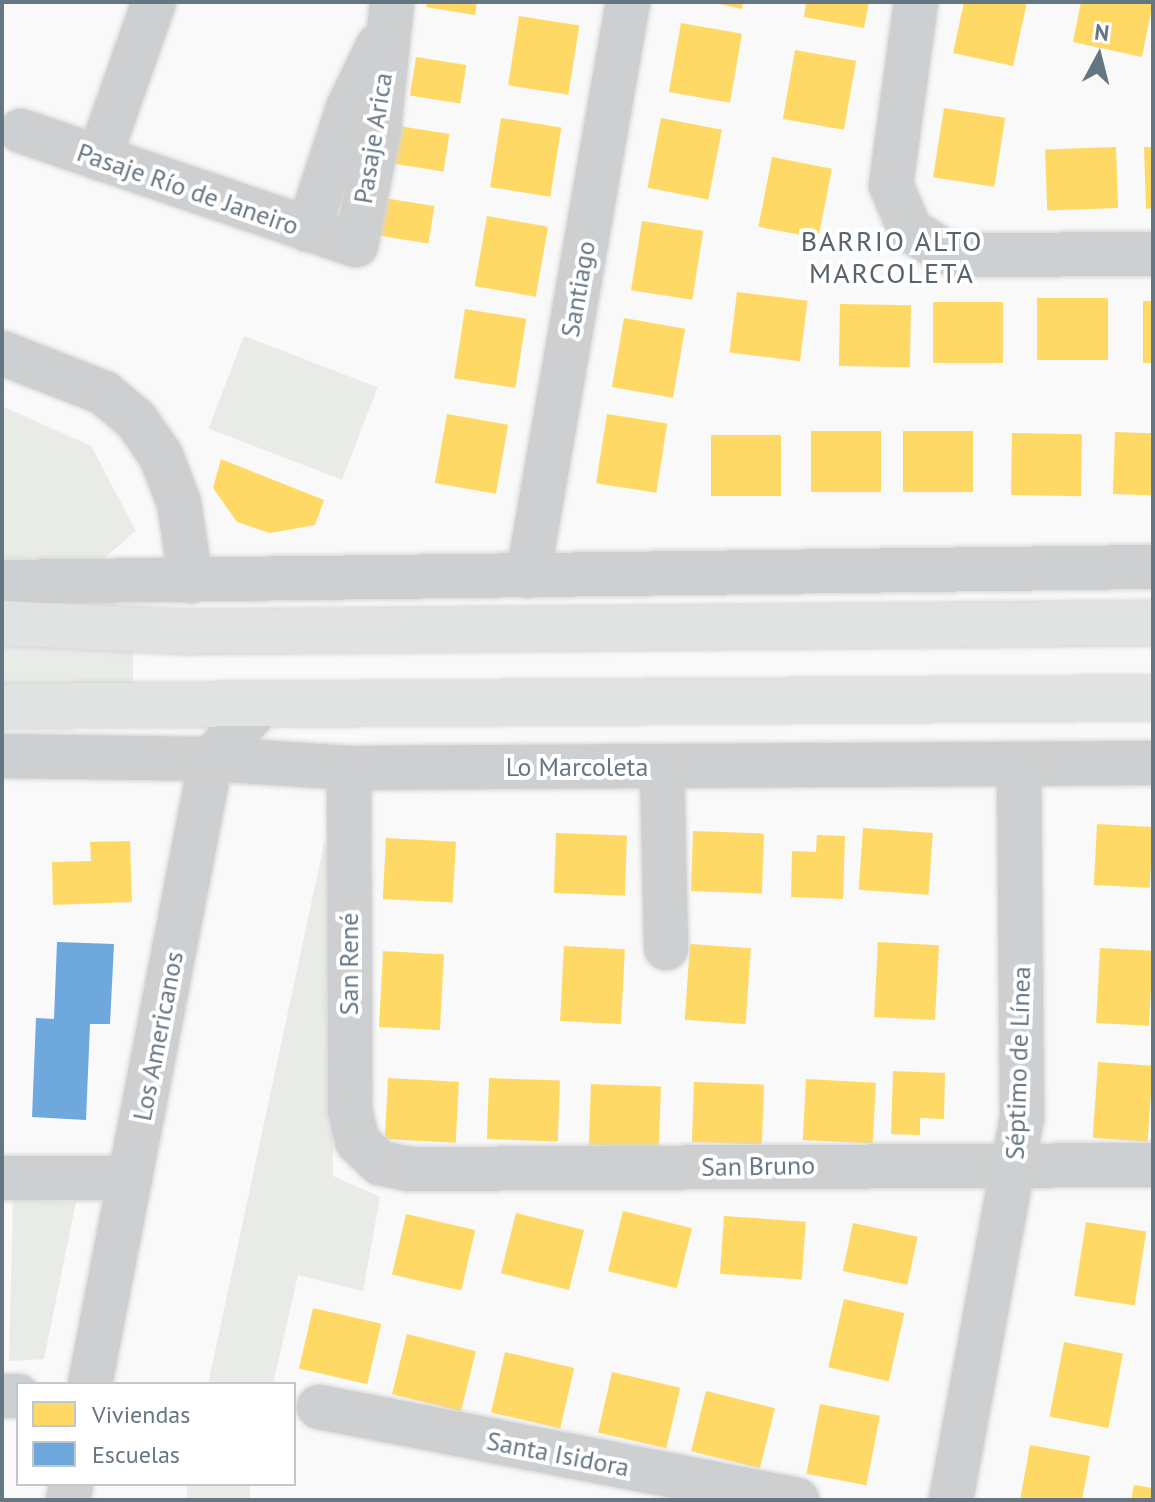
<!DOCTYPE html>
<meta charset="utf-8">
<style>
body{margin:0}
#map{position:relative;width:1155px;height:1502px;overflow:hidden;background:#f9f9f9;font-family:"PT Sans",sans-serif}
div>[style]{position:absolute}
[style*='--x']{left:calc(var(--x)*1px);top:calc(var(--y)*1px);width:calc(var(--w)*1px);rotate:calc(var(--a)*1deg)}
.green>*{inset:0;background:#e8ebe6;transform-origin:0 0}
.homes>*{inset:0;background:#ffd966;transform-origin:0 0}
.schools>*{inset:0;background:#6fa8dc}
.roads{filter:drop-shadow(0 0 2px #d5d6d7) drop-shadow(0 0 2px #d5d6d7)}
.street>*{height:44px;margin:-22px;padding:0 22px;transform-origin:22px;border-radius:22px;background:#cecfd0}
.secondary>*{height:44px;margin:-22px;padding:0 22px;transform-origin:22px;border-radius:22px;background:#e1e2e2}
span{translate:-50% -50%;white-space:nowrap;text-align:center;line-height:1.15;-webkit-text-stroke:8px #fff;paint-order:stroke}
.street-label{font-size:26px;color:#657683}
.neighbourhood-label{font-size:28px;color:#57646e;letter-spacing:2px}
.frame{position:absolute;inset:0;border:4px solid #657683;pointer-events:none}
.legend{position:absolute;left:16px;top:1382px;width:280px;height:104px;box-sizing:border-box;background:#fff;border:2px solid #c1c8cd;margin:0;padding:10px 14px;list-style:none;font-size:24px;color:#657683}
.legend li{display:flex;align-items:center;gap:16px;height:40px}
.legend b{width:40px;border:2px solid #c1c8cd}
.north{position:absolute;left:1059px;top:16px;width:80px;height:80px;-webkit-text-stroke:6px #fff;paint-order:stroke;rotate:7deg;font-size:22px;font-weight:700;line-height:32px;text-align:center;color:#657683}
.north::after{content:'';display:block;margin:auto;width:28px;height:36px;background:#657683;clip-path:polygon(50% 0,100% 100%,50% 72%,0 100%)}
</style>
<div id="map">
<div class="green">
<div style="left:244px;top:336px;width:143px;height:99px;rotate:21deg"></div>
<div style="clip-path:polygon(2px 406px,91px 446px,136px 531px,102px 560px,2px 559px)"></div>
<div style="left:2px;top:631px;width:131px;height:62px"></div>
<div style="clip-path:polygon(324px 844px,334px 850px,333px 1176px,380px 1197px,363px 1291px,298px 1275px,273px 1384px,208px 1384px)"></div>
<div style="clip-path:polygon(13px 1200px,76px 1202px,44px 1359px,9px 1361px)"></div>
<div style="left:187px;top:1484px;width:63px;height:16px"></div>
</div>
<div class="homes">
<div style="clip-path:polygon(427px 2px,477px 2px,475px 15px,426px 7px)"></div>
<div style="clip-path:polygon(711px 2px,743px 2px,742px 9px)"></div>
<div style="clip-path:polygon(806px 2px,869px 2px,864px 28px,804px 17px)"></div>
<div style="clip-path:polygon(964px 2px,1027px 2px,1013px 66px,953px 53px)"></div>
<div style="clip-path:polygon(1081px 2px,1153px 2px,1142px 57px,1073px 42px)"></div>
<div style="left:519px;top:16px;width:61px;height:70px;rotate:9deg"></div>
<div style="left:681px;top:23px;width:62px;height:70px;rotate:10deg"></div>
<div style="left:795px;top:50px;width:62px;height:70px;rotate:10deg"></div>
<div style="left:416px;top:57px;width:51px;height:39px;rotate:9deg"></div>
<div style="left:944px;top:108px;width:62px;height:70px;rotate:9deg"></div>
<div style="left:501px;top:118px;width:61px;height:70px;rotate:9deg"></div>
<div style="left:661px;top:118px;width:62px;height:71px;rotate:11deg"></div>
<div style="left:399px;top:126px;width:51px;height:38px;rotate:9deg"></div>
<div style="left:1116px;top:147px;width:61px;height:71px;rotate:88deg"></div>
<div style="clip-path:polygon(1144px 147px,1153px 147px,1153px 208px,1146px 209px)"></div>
<div style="left:772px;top:157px;width:61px;height:71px;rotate:11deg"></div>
<div style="left:384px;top:198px;width:51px;height:38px;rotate:9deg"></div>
<div style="left:487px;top:216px;width:62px;height:71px;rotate:10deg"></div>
<div style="left:642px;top:221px;width:62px;height:70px;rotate:9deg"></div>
<div style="left:737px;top:292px;width:71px;height:61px;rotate:7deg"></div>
<div style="left:1037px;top:298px;width:71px;height:62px"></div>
<div style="left:1143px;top:301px;width:10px;height:62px"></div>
<div style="left:933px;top:302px;width:70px;height:61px"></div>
<div style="left:840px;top:304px;width:71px;height:62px;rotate:1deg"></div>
<div style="left:465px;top:309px;width:62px;height:70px;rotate:9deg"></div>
<div style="left:624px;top:318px;width:62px;height:70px;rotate:10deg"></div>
<div style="left:447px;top:414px;width:62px;height:70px;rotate:10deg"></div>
<div style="left:607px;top:414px;width:61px;height:70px;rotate:9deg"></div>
<div style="left:811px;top:431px;width:70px;height:61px"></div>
<div style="left:903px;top:431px;width:70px;height:61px"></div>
<div style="left:1115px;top:432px;width:38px;height:62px;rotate:2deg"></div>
<div style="left:1012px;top:433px;width:70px;height:62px;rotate:1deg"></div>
<div style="left:711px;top:435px;width:70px;height:61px"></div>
<div style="clip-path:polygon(221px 459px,324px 500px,315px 525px,270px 533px,237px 522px,213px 488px)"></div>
<div style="left:1097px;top:824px;width:56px;height:61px;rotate:3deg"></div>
<div style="left:863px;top:828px;width:70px;height:62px;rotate:4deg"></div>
<div style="left:693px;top:831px;width:71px;height:60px;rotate:2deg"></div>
<div style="left:556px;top:833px;width:71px;height:60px;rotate:2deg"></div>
<div style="clip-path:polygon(817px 835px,845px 836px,843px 899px,791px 897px,792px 851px,816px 852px)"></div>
<div style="left:386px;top:838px;width:70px;height:61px;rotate:3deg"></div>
<div style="clip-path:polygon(130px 841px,132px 902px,53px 905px,52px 862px,91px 861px,90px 842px)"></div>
<div style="left:878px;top:942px;width:61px;height:75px;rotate:3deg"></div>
<div style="left:690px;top:944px;width:61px;height:76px;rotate:4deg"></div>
<div style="left:564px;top:946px;width:61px;height:75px;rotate:3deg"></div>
<div style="left:1100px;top:948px;width:53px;height:75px;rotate:3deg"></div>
<div style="left:383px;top:951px;width:61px;height:76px;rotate:3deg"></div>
<div style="left:1098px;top:1062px;width:55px;height:76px;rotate:4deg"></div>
<div style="clip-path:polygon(893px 1071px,945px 1073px,944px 1119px,920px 1118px,920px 1135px,891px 1134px)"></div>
<div style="left:388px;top:1078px;width:71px;height:61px;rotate:3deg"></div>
<div style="left:489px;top:1078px;width:71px;height:61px;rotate:2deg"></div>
<div style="left:806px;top:1079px;width:70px;height:61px;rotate:3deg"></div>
<div style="left:694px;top:1082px;width:70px;height:60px;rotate:2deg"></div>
<div style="left:591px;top:1084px;width:70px;height:61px;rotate:2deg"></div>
<div style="left:623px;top:1211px;width:71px;height:62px;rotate:14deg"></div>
<div style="left:516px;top:1213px;width:70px;height:62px;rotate:14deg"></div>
<div style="left:406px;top:1214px;width:71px;height:62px;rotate:13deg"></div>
<div style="left:724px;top:1216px;width:82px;height:58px;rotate:4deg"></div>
<div style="left:1086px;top:1222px;width:61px;height:75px;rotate:9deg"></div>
<div style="left:853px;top:1223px;width:66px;height:49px;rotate:12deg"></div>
<div style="left:844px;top:1299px;width:62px;height:70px;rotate:13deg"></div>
<div style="left:313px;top:1308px;width:70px;height:62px;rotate:13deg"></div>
<div style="left:407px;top:1334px;width:71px;height:62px;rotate:14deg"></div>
<div style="left:1064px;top:1342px;width:60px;height:76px;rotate:11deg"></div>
<div style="left:505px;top:1352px;width:71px;height:62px;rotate:13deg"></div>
<div style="left:612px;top:1372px;width:70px;height:62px;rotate:13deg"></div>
<div style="left:706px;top:1391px;width:71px;height:62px;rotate:14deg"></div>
<div style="left:820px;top:1404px;width:61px;height:71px;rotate:11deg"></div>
<div style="clip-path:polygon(1030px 1445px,1090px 1456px,1082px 1500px,1020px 1500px)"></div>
<div style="clip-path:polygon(1134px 1485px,1153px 1488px,1153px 1500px,1131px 1500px)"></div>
</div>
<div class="schools">
<div style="clip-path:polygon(57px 942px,114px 944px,110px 1024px,90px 1024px,86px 1120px,32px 1117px,36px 1018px,54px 1019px)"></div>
</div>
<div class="roads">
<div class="street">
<div style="--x:916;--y:2;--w:185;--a:97.8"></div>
<div style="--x:891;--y:185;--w:49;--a:67.1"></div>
<div style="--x:910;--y:230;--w:41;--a:32.2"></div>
<div style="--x:945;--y:252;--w:20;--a:9"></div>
<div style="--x:965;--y:255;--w:188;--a:-0.3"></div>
<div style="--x:21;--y:131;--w:354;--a:18.8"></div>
<div style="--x:356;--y:245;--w:117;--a:-78.7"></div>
<div style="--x:379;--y:130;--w:129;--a:-84.2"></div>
<div style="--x:99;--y:158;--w:165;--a:-70.6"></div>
<div style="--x:308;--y:230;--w:128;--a:-71.8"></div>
<div style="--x:348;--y:108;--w:69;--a:-64.2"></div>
<div style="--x:2;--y:353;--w:110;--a:21.4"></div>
<div style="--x:104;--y:393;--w:42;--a:40.2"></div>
<div style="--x:136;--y:420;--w:44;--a:55.2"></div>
<div style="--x:161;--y:456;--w:50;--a:69"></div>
<div style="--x:179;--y:503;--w:79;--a:81.3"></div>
<div style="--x:528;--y:576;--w:583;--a:-80.12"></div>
<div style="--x:2;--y:582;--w:1151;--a:-0.75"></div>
<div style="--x:2;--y:756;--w:209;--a:0.8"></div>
<div style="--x:211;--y:759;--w:138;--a:3.7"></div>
<div style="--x:349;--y:768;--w:804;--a:-0.36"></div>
<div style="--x:662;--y:767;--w:181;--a:88.7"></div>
<div style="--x:349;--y:768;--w:342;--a:89.8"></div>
<div style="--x:350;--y:1110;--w:32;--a:77"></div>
<div style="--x:357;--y:1141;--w:32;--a:44"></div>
<div style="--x:380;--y:1163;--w:29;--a:12"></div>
<div style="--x:408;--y:1169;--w:745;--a:-0.31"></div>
<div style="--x:2;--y:1178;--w:128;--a:0"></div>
<div style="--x:90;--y:1384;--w:637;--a:-79.04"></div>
<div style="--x:211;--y:759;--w:74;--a:-47.2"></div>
<div style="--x:2;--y:1396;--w:16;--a:0"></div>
<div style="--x:319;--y:1407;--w:487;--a:11"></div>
<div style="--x:68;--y:1500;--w:16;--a:-79"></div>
<div style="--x:951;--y:1500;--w:389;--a:-79.5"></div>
<div style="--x:1022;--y:1118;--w:353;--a:-90.5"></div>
</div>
<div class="secondary">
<div style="--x:2;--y:623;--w:184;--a:2.8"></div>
<div style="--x:186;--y:632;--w:967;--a:-0.53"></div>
<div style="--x:2;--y:706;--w:1151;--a:-0.4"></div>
</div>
</div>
<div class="street-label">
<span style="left:373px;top:138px;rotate:-81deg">Pasaje Arica</span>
<span style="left:188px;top:189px;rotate:19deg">Pasaje Río de Janeiro</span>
<span style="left:578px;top:289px;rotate:-80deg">Santiago</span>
<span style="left:577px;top:767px">Lo Marcoleta</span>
<span style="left:349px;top:964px;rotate:-90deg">San René</span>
<span style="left:158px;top:1036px;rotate:-79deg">Los Americanos</span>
<span style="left:1018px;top:1063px;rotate:-88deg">Séptimo de Línea</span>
<span style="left:758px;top:1166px;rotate:-1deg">San Bruno</span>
<span style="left:558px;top:1454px;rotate:11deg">Santa Isidora</span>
</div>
<div class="neighbourhood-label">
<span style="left:892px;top:257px">BARRIO ALTO<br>MARCOLETA</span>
</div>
<div class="frame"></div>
<ul class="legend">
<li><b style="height:22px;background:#ffd966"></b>Viviendas</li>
<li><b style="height:22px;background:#6fa8dc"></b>Escuelas</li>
</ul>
<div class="north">N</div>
</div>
